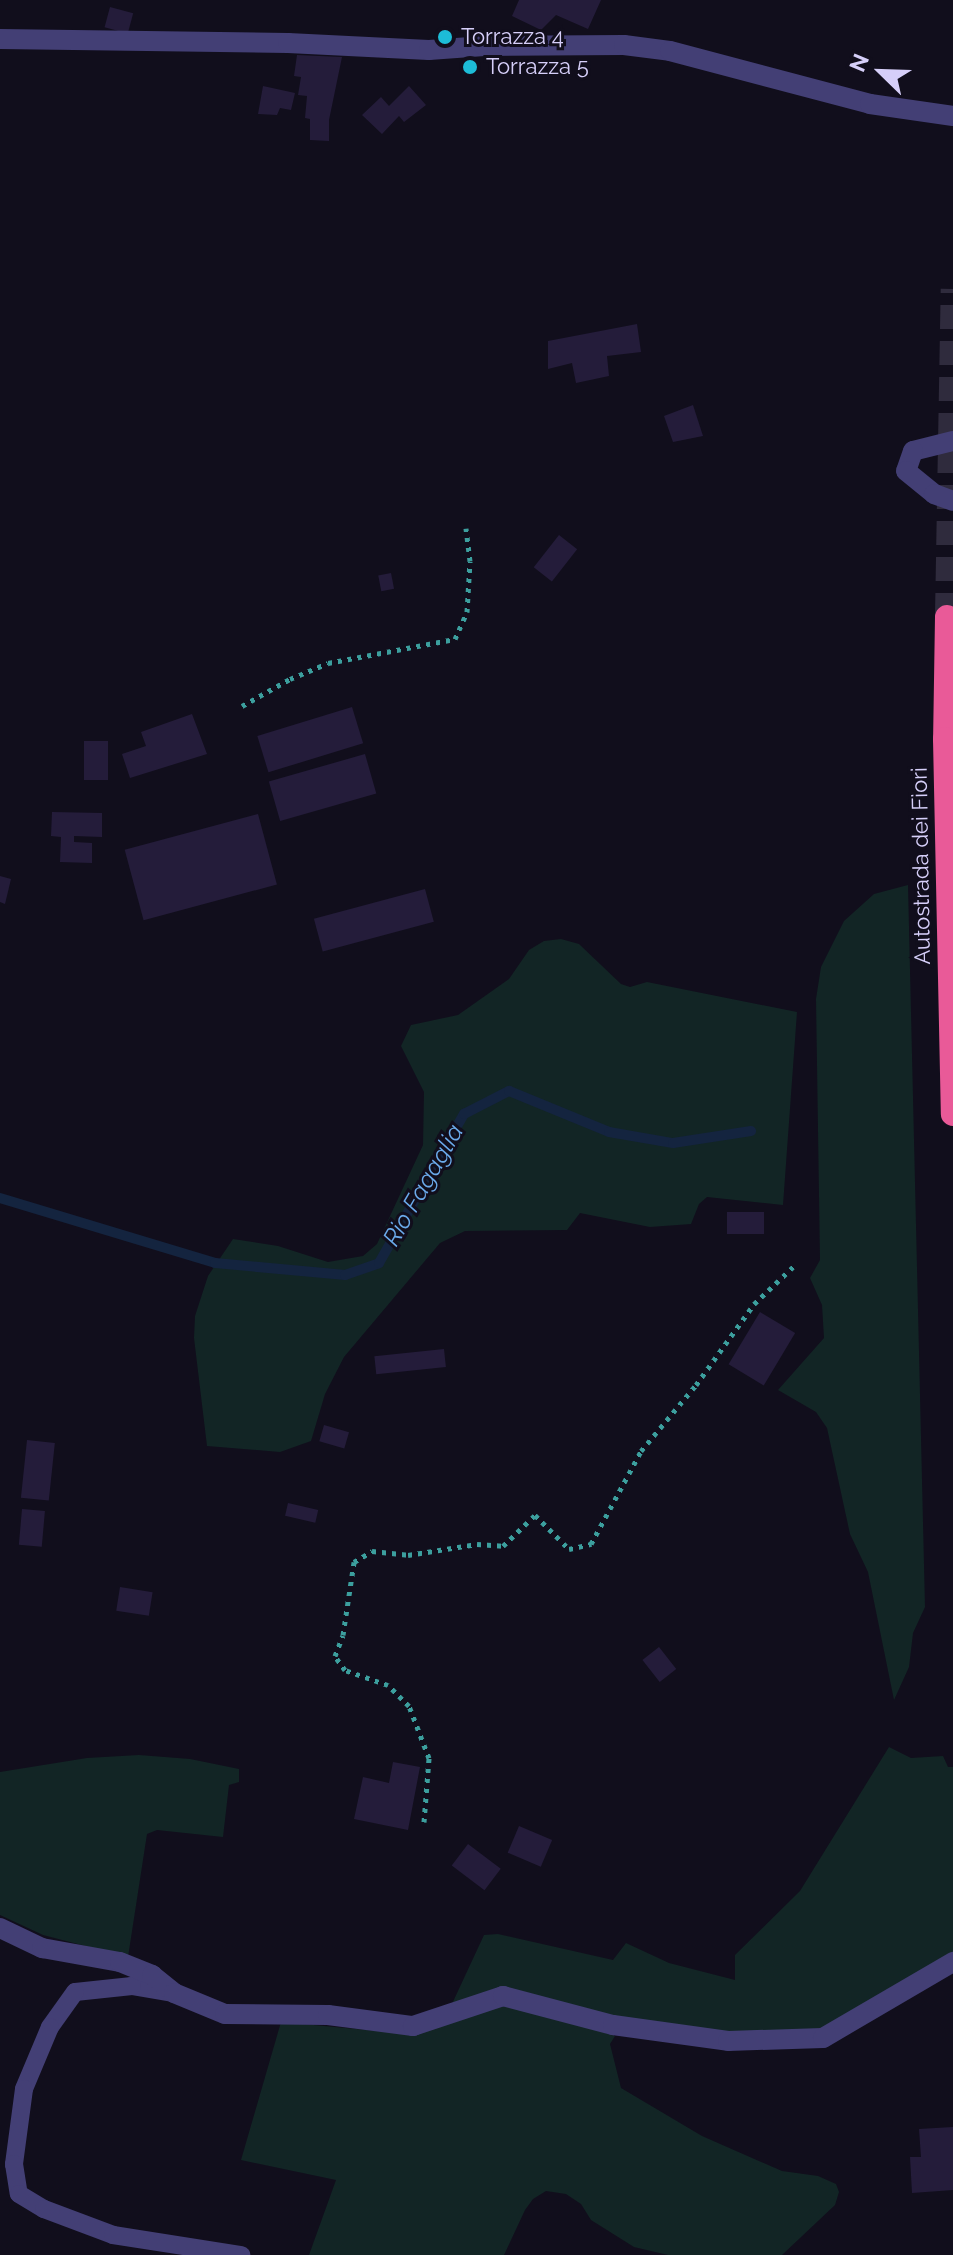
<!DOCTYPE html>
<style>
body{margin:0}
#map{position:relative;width:953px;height:2255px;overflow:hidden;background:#110e1c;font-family:Raleway,sans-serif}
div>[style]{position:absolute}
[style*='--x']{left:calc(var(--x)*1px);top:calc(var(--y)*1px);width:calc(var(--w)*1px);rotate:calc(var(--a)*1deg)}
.green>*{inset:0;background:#122525}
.stream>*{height:10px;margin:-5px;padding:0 5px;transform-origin:5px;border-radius:5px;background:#14243f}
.building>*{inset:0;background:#241c3a;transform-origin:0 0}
.highway-tunnel>*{height:24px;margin-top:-12px;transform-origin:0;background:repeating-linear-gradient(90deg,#2f2b3d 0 24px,transparent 0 36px)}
.path>*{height:5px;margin-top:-2.5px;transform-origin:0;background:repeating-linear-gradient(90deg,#3c9f9e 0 4px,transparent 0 10px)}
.lane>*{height:18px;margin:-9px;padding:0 9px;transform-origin:9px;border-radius:9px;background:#433f75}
.street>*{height:20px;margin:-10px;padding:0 10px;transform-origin:10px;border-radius:10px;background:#433f75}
.highway>*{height:24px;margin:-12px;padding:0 12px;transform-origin:12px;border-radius:12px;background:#e95a98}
.dots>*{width:22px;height:22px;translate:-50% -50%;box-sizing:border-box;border:4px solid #110e1c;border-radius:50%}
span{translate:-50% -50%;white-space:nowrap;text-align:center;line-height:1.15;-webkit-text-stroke:6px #110e1c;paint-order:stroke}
.poi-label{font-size:22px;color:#d6cff9}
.left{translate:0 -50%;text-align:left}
.street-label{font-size:22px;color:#d6cff9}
.water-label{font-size:24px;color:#6baaeb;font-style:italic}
.north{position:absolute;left:841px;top:32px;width:80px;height:80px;-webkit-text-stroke:6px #110e1c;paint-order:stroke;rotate:293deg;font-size:22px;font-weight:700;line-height:32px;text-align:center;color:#d6cff9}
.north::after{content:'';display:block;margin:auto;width:28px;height:36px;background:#d6cff9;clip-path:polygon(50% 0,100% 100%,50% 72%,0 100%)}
</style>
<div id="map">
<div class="green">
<div style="clip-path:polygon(908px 885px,925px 1607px,913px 1633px,909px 1667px,894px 1700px,868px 1572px,850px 1534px,827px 1428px,816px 1412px,778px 1390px,824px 1338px,822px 1305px,810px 1278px,820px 1260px,816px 999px,821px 967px,844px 921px,874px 894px)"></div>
<div style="clip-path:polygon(561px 939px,579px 944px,621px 984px,630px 987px,647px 982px,797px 1012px,783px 1205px,707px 1197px,699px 1204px,691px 1224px,650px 1227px,580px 1213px,567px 1230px,465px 1231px,440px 1243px,344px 1357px,325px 1394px,311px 1441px,280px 1452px,207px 1446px,194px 1338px,195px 1316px,208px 1276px,233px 1239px,278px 1246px,328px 1262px,363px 1256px,377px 1244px,423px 1145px,424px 1092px,401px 1046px,411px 1025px,458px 1015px,509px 979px,529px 950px,544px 941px)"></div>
<div style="clip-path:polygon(889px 1747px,911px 1758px,943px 1756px,948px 1767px,953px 1767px,953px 1955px,827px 2030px,734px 2035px,617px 2021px,558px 2001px,451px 2006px,484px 1935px,498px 1934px,613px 1960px,626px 1943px,669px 1963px,735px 1980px,735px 1955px,800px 1891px)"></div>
<div style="clip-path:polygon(139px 1755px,190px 1759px,239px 1769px,239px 1782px,229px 1785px,223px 1837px,157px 1830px,147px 1834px,128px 1957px,43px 1935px,0 1915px,0 1772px,87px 1758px)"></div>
<div style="clip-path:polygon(497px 2005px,556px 2016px,615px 2036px,610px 2044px,621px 2088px,702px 2136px,782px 2171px,818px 2176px,836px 2184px,839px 2192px,835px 2205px,782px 2255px,668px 2255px,634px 2247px,591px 2220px,581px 2204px,566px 2194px,546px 2191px,533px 2199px,525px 2210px,504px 2255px,309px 2255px,336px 2180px,241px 2160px,281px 2022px,410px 2034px)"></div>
</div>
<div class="stream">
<div style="--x:0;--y:1198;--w:225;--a:16.8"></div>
<div style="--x:215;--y:1263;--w:131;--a:5.3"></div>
<div style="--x:345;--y:1275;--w:36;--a:-19"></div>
<div style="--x:379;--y:1263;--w:172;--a:-60.3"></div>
<div style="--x:464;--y:1114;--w:51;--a:-27.1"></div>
<div style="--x:509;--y:1091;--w:108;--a:22.3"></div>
<div style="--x:609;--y:1132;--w:65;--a:9.8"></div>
<div style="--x:673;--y:1143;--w:79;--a:-8.7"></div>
</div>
<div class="building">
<div style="clip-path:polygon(519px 0,601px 0,588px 29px,556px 15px,541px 30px,512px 16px)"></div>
<div style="left:110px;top:7px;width:24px;height:21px;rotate:15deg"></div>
<div style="clip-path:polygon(297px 55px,342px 57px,329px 120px,329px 141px,310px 140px,310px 119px,305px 118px,307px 96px,298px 95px,301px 77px,294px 76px)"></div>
<div style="clip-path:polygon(263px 86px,295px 93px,291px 110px,280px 108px,277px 115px,258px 114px)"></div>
<div style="clip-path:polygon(409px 86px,426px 105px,404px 122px,399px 116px,382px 134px,362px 115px,381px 97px,389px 106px)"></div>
<div style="clip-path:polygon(637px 324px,641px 352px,607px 356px,609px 376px,576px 383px,572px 363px,548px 369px,548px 341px)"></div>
<div style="clip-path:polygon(693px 405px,703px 436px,673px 442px,664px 416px)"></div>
<div style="left:559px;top:535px;width:23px;height:41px;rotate:38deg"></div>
<div style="left:391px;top:573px;width:16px;height:13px;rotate:79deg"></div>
<div style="left:352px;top:707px;width:38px;height:99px;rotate:73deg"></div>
<div style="clip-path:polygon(192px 714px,207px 754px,130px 778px,122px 754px,146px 746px,141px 732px)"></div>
<div style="left:84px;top:741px;width:24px;height:39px"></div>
<div style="left:365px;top:754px;width:41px;height:100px;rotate:74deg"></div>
<div style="clip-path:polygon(52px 812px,102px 813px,102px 837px,74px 836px,74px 842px,92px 843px,92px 863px,60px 862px,61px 837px,51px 836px)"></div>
<div style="left:258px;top:814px;width:73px;height:138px;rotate:75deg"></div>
<div style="clip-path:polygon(0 876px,11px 879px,5px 904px,0 902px)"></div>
<div style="left:425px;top:889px;width:34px;height:115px;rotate:75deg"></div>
<div style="left:727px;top:1212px;width:37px;height:22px"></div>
<div style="left:760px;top:1312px;width:41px;height:61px;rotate:31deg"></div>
<div style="left:444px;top:1349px;width:18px;height:70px;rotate:84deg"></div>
<div style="left:324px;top:1425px;width:26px;height:17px;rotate:16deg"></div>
<div style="left:27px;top:1440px;width:28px;height:58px;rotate:6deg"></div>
<div style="left:288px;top:1503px;width:31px;height:13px;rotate:13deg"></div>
<div style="left:22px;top:1509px;width:23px;height:36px;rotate:5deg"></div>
<div style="left:120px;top:1587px;width:33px;height:24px;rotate:9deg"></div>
<div style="left:659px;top:1647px;width:28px;height:21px;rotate:52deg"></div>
<div style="clip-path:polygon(393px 1762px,420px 1767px,408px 1830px,354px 1819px,363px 1777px,389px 1783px)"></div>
<div style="left:519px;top:1826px;width:36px;height:29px;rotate:23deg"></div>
<div style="left:468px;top:1844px;width:41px;height:27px;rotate:37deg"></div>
<div style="clip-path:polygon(953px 2127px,953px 2190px,912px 2193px,910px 2157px,921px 2157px,919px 2129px)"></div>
</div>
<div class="highway-tunnel">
<div style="--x:947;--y:617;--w:328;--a:-89"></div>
</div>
<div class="path">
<div style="--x:242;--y:706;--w:55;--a:-29.4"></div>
<div style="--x:290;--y:679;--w:41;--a:-22.8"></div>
<div style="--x:328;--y:663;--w:129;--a:-10.7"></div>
<div style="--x:455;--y:639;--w:30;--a:-66"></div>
<div style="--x:467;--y:612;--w:51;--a:-86.6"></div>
<div style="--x:470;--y:561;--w:33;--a:-97"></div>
<div style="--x:424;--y:1822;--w:64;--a:-85.5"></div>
<div style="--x:429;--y:1758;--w:56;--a:-111"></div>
<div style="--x:409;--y:1706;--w:30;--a:-135"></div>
<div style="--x:388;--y:1685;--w:46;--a:-160.8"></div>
<div style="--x:345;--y:1670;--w:17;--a:-126"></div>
<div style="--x:335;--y:1656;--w:22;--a:-69"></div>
<div style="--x:343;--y:1635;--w:74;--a:-81.4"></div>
<div style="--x:354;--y:1562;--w:21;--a:-31"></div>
<div style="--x:372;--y:1551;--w:36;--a:6"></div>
<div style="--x:408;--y:1555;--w:70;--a:-9.1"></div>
<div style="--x:477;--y:1544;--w:26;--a:4"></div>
<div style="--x:503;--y:1546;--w:45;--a:-44.1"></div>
<div style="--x:535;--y:1515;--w:48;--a:45"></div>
<div style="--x:569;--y:1549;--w:23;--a:-13"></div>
<div style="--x:591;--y:1544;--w:106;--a:-61.7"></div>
<div style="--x:641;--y:1451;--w:86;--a:-50.2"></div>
<div style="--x:696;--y:1385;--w:100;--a:-54.4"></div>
<div style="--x:754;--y:1304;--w:57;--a:-43.6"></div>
</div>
<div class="lane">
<div style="--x:174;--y:1993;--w:43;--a:-170.5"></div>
<div style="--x:132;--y:1986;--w:57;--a:174"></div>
<div style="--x:75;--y:1992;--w:43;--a:125.5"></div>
<div style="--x:50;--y:2027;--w:67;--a:112.8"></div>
<div style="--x:24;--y:2089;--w:76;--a:97.6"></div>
<div style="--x:14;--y:2164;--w:30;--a:81"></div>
<div style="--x:19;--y:2194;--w:29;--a:31"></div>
<div style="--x:44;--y:2209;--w:74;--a:20.6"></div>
<div style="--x:113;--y:2235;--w:130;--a:8.9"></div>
</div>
<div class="street">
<div style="--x:0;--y:39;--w:288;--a:0.8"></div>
<div style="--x:288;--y:43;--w:141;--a:2.8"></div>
<div style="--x:429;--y:50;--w:55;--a:-4.2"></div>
<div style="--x:484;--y:46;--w:140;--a:-0.4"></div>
<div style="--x:624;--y:45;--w:46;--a:7.4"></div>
<div style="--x:670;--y:51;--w:207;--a:14.8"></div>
<div style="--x:870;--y:104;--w:84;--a:8.2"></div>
<div style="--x:953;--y:441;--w:41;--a:166"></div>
<div style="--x:913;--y:451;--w:21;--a:109"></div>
<div style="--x:906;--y:471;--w:36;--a:39"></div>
<div style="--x:934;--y:494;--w:20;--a:20"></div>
<div style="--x:0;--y:1928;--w:47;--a:25.5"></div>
<div style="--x:42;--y:1948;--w:79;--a:10.2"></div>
<div style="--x:120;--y:1962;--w:35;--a:22"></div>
<div style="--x:152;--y:1975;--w:28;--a:39"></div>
<div style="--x:174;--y:1993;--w:55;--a:22.4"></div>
<div style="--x:225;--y:2014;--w:103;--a:0.6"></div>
<div style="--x:328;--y:2015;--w:86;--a:7.4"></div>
<div style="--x:413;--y:2026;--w:95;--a:-18.4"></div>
<div style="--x:503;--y:1996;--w:114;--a:14.8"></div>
<div style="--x:613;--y:2025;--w:116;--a:7.9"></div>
<div style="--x:728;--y:2041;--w:95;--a:-1.8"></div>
<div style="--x:823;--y:2038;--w:151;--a:-30.3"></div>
</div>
<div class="highway">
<div style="--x:947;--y:617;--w:122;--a:90.9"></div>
<div style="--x:945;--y:739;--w:375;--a:88.8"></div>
</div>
<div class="dots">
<div style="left:445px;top:37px;background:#1dbcd7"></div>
<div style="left:470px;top:67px;background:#1dbcd7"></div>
</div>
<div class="poi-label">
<span class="left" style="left:461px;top:37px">Torrazza 4</span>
<span class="left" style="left:486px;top:67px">Torrazza 5</span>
</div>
<div class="street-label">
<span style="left:921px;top:866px;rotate:-91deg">Autostrada dei Fiori</span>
</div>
<div class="water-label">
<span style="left:423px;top:1185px;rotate:-60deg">Rio Fagaglia</span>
</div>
<div class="north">N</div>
</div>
